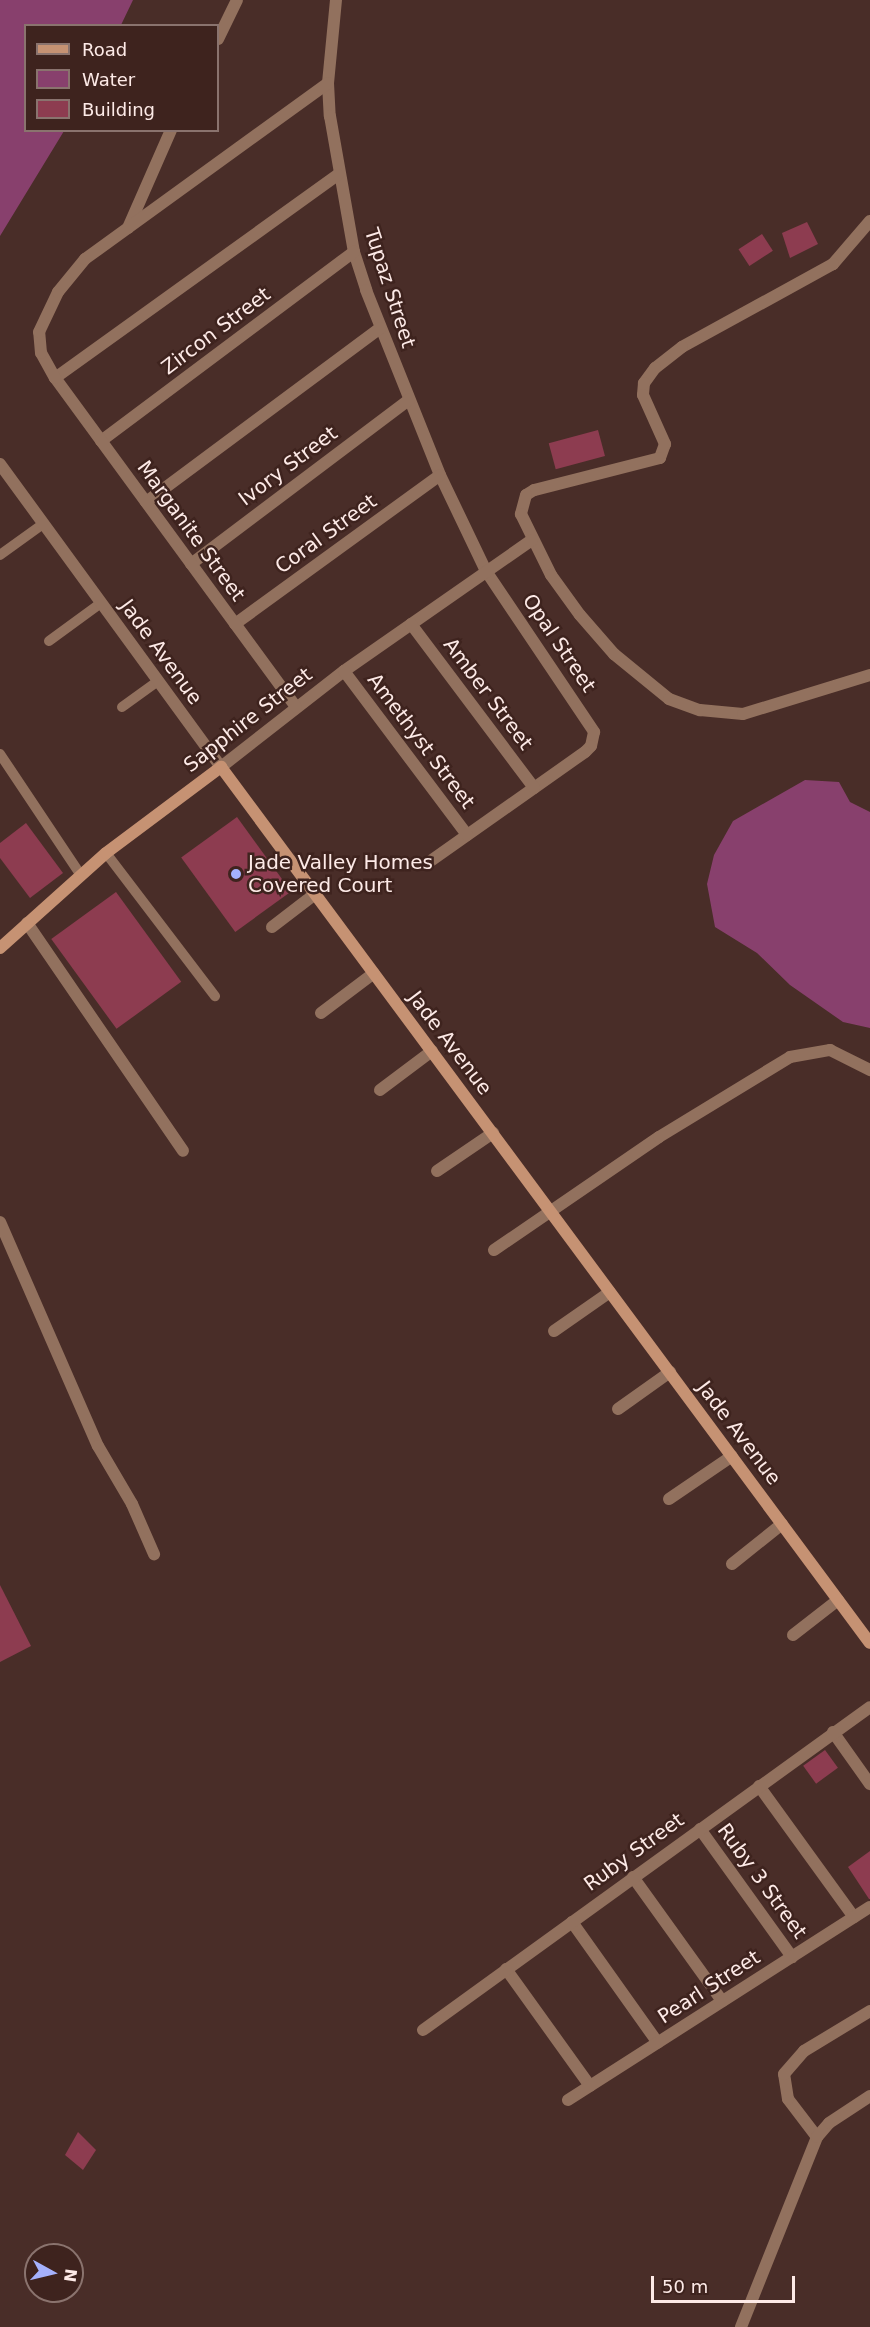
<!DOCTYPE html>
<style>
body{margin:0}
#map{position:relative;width:870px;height:2327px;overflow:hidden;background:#492d28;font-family:"DejaVu Sans",sans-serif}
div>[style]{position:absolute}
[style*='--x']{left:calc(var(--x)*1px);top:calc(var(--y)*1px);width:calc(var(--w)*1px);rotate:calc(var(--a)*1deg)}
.water>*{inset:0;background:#88406d}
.building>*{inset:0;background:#8d3c50;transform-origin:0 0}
.lane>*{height:10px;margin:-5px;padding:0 5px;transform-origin:5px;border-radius:5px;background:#92715e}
.street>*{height:12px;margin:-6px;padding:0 6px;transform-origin:6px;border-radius:6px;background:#92715e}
.secondary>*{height:12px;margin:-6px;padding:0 6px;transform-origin:6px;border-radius:6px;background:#c69273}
.dots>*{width:16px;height:16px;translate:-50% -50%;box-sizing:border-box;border:3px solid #3e231e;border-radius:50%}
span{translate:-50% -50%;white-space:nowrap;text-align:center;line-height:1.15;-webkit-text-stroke:5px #3e231e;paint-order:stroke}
.street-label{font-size:20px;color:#fdeae7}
.poi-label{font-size:20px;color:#fdeae7}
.left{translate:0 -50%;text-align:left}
.legend{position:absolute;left:24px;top:24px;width:195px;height:108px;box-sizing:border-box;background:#3e231e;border:2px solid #8a736e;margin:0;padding:8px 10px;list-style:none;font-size:18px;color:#fdeae7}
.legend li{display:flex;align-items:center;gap:12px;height:30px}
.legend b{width:30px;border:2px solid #8a736e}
.north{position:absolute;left:24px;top:2243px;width:60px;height:60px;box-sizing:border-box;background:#3e231e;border:2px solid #8a736e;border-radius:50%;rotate:98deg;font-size:16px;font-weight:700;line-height:24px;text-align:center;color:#fdeae7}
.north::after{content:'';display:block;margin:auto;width:21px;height:27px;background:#a5b1fc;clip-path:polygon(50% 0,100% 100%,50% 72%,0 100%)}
.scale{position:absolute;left:651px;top:2276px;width:144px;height:27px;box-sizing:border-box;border:3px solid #fdeae7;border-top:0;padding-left:8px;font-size:18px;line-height:21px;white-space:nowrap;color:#fdeae7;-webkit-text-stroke:4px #3e231e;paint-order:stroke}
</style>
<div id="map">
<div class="water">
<div style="clip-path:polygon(0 0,133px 0,121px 25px,26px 26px,26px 130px,64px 131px,0 236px)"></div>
<div style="clip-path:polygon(805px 780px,839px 782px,850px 802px,870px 812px,870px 1028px,843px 1022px,790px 985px,757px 953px,715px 927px,707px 884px,714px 855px,733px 821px)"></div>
</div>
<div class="building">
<div style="clip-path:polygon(807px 222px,818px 244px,790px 258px,782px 233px)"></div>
<div style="left:762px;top:234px;width:20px;height:28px;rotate:57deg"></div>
<div style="left:598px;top:430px;width:27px;height:51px;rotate:75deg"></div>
<div style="left:237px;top:817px;width:92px;height:69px;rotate:54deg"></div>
<div style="clip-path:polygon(26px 823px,63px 873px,30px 898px,0 858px,0 843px)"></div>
<div style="left:116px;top:892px;width:111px;height:80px;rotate:54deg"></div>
<div style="clip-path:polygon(0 1585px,31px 1646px,0 1662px)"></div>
<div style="left:825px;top:1750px;width:22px;height:27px;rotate:54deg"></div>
<div style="clip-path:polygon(870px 1851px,870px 1899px,869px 1899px,848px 1867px)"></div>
<div style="clip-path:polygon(78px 2132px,96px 2150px,83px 2170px,65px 2155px)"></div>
</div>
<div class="lane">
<div style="--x:0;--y:555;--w:53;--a:-35.8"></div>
<div style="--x:49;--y:641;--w:64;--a:-36.2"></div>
<div style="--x:122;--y:707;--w:44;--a:-35.8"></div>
<div style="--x:0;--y:754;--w:144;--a:56.3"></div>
<div style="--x:106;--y:853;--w:180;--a:52.7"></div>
</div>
<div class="street">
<div style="--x:336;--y:0;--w:83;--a:95.5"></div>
<div style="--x:328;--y:83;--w:33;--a:87"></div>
<div style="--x:330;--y:116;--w:138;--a:80"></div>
<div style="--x:354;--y:252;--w:40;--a:72"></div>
<div style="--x:366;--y:290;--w:199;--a:68.2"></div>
<div style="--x:440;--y:475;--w:106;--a:64.4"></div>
<div style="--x:486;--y:571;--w:194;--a:56.1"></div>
<div style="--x:594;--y:732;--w:14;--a:102"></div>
<div style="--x:591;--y:746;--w:8;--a:135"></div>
<div style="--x:585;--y:752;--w:191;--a:144.8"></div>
<div style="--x:218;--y:39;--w:43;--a:-64"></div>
<div style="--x:870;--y:221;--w:57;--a:130.7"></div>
<div style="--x:833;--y:264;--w:172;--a:151.2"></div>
<div style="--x:682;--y:347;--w:34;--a:142"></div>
<div style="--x:655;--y:368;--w:19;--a:126"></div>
<div style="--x:644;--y:383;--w:12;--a:95"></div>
<div style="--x:643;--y:395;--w:54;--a:65.8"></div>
<div style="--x:665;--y:444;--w:15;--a:110"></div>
<div style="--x:660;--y:458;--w:130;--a:165.7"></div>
<div style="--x:534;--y:490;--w:9;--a:148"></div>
<div style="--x:526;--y:495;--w:20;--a:105"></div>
<div style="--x:521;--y:514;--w:68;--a:63.8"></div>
<div style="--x:551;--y:575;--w:49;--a:54.1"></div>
<div style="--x:580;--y:615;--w:52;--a:48.9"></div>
<div style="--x:614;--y:654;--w:71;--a:39.3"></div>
<div style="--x:669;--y:699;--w:33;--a:20"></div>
<div style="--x:700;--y:710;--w:43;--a:5.3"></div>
<div style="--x:743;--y:714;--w:133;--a:-17.1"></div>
<div style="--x:128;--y:228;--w:107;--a:-66.3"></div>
<div style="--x:55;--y:378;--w:348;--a:-35.7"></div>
<div style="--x:101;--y:441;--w:316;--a:-36.8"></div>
<div style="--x:0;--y:464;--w:375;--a:53.9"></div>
<div style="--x:221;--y:767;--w:156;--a:-38"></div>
<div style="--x:344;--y:671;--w:229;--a:-34.9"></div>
<div style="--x:146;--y:502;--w:292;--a:-36.6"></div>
<div style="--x:191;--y:564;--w:273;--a:-37"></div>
<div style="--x:235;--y:624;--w:253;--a:-36"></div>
<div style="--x:411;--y:624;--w:205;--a:53.1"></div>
<div style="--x:344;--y:671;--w:205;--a:53.1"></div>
<div style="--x:296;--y:707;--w:408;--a:-126.2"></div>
<div style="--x:55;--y:378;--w:29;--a:-119"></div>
<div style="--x:41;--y:353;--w:21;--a:-95"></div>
<div style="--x:39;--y:332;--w:44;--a:-64.6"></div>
<div style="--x:58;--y:292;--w:43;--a:-50.7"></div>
<div style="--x:85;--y:259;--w:300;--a:-35.9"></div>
<div style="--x:27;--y:923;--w:276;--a:55.6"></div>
<div style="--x:272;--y:927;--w:54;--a:-37.5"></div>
<div style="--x:321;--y:1013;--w:66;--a:-37"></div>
<div style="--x:380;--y:1090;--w:65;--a:-36.9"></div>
<div style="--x:437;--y:1171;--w:68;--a:-34.2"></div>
<div style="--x:0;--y:1222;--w:244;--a:66.4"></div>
<div style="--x:98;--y:1446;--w:67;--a:59.6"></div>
<div style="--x:132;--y:1504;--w:55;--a:66.3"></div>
<div style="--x:494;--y:1250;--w:200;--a:-34.4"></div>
<div style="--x:659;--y:1137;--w:153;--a:-31.4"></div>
<div style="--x:790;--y:1057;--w:41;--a:-9.9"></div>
<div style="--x:830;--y:1050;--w:45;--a:26.6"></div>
<div style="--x:554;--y:1331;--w:68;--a:-34.9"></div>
<div style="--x:618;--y:1409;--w:64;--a:-35.4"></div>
<div style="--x:669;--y:1499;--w:76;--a:-34.3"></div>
<div style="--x:732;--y:1564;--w:64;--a:-38.7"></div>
<div style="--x:793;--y:1635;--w:57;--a:-37.9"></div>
<div style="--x:833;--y:1732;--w:64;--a:54.6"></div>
<div style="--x:759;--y:1786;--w:162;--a:54.1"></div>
<div style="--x:700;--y:1829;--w:158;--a:54.3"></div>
<div style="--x:633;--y:1877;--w:153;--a:54.3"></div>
<div style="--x:572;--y:1922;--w:148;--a:54.6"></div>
<div style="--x:506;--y:1969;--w:144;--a:54.3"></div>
<div style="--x:423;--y:2030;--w:551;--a:-35.85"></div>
<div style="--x:568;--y:2100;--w:358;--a:-32.6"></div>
<div style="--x:817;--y:2137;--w:48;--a:-127.3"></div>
<div style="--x:788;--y:2099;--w:25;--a:-99"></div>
<div style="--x:784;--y:2074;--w:30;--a:-49"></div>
<div style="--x:804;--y:2051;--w:77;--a:-31.2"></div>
<div style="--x:741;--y:2327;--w:205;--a:-68.2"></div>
<div style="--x:817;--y:2137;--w:18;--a:-49"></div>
<div style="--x:829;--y:2123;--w:49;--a:-33.4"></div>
</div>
<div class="secondary">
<div style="--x:0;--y:948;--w:142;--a:-41.9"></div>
<div style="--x:106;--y:853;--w:144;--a:-36.8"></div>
<div style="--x:221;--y:767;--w:1090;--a:53.47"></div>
</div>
<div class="dots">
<div style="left:236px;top:874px;background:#a5b1fc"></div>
</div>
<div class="street-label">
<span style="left:390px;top:288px;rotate:72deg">Tupaz Street</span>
<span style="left:216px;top:331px;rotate:-37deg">Zircon Street</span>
<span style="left:288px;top:466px;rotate:-37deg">Ivory Street</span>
<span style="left:191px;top:531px;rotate:54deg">Marganite Street</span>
<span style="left:326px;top:534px;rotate:-36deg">Coral Street</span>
<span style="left:559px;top:643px;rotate:56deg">Opal Street</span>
<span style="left:161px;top:652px;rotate:54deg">Jade Avenue</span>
<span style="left:488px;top:694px;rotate:53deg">Amber Street</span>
<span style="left:248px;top:720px;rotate:-38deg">Sapphire Street</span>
<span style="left:421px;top:741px;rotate:53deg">Amethyst Street</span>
<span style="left:450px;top:1043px;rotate:53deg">Jade Avenue</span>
<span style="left:739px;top:1433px;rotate:53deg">Jade Avenue</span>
<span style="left:634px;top:1852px;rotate:-36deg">Ruby Street</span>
<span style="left:762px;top:1881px;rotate:54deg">Ruby 3 Street</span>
<span style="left:709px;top:1987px;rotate:-33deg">Pearl Street</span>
</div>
<div class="poi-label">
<span class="left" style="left:248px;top:874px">Jade Valley Homes<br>Covered Court</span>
</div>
<ul class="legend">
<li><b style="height:8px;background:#c69273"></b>Road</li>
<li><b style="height:16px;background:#88406d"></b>Water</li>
<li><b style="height:16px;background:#8d3c50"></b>Building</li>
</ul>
<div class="north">N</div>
<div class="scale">50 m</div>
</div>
